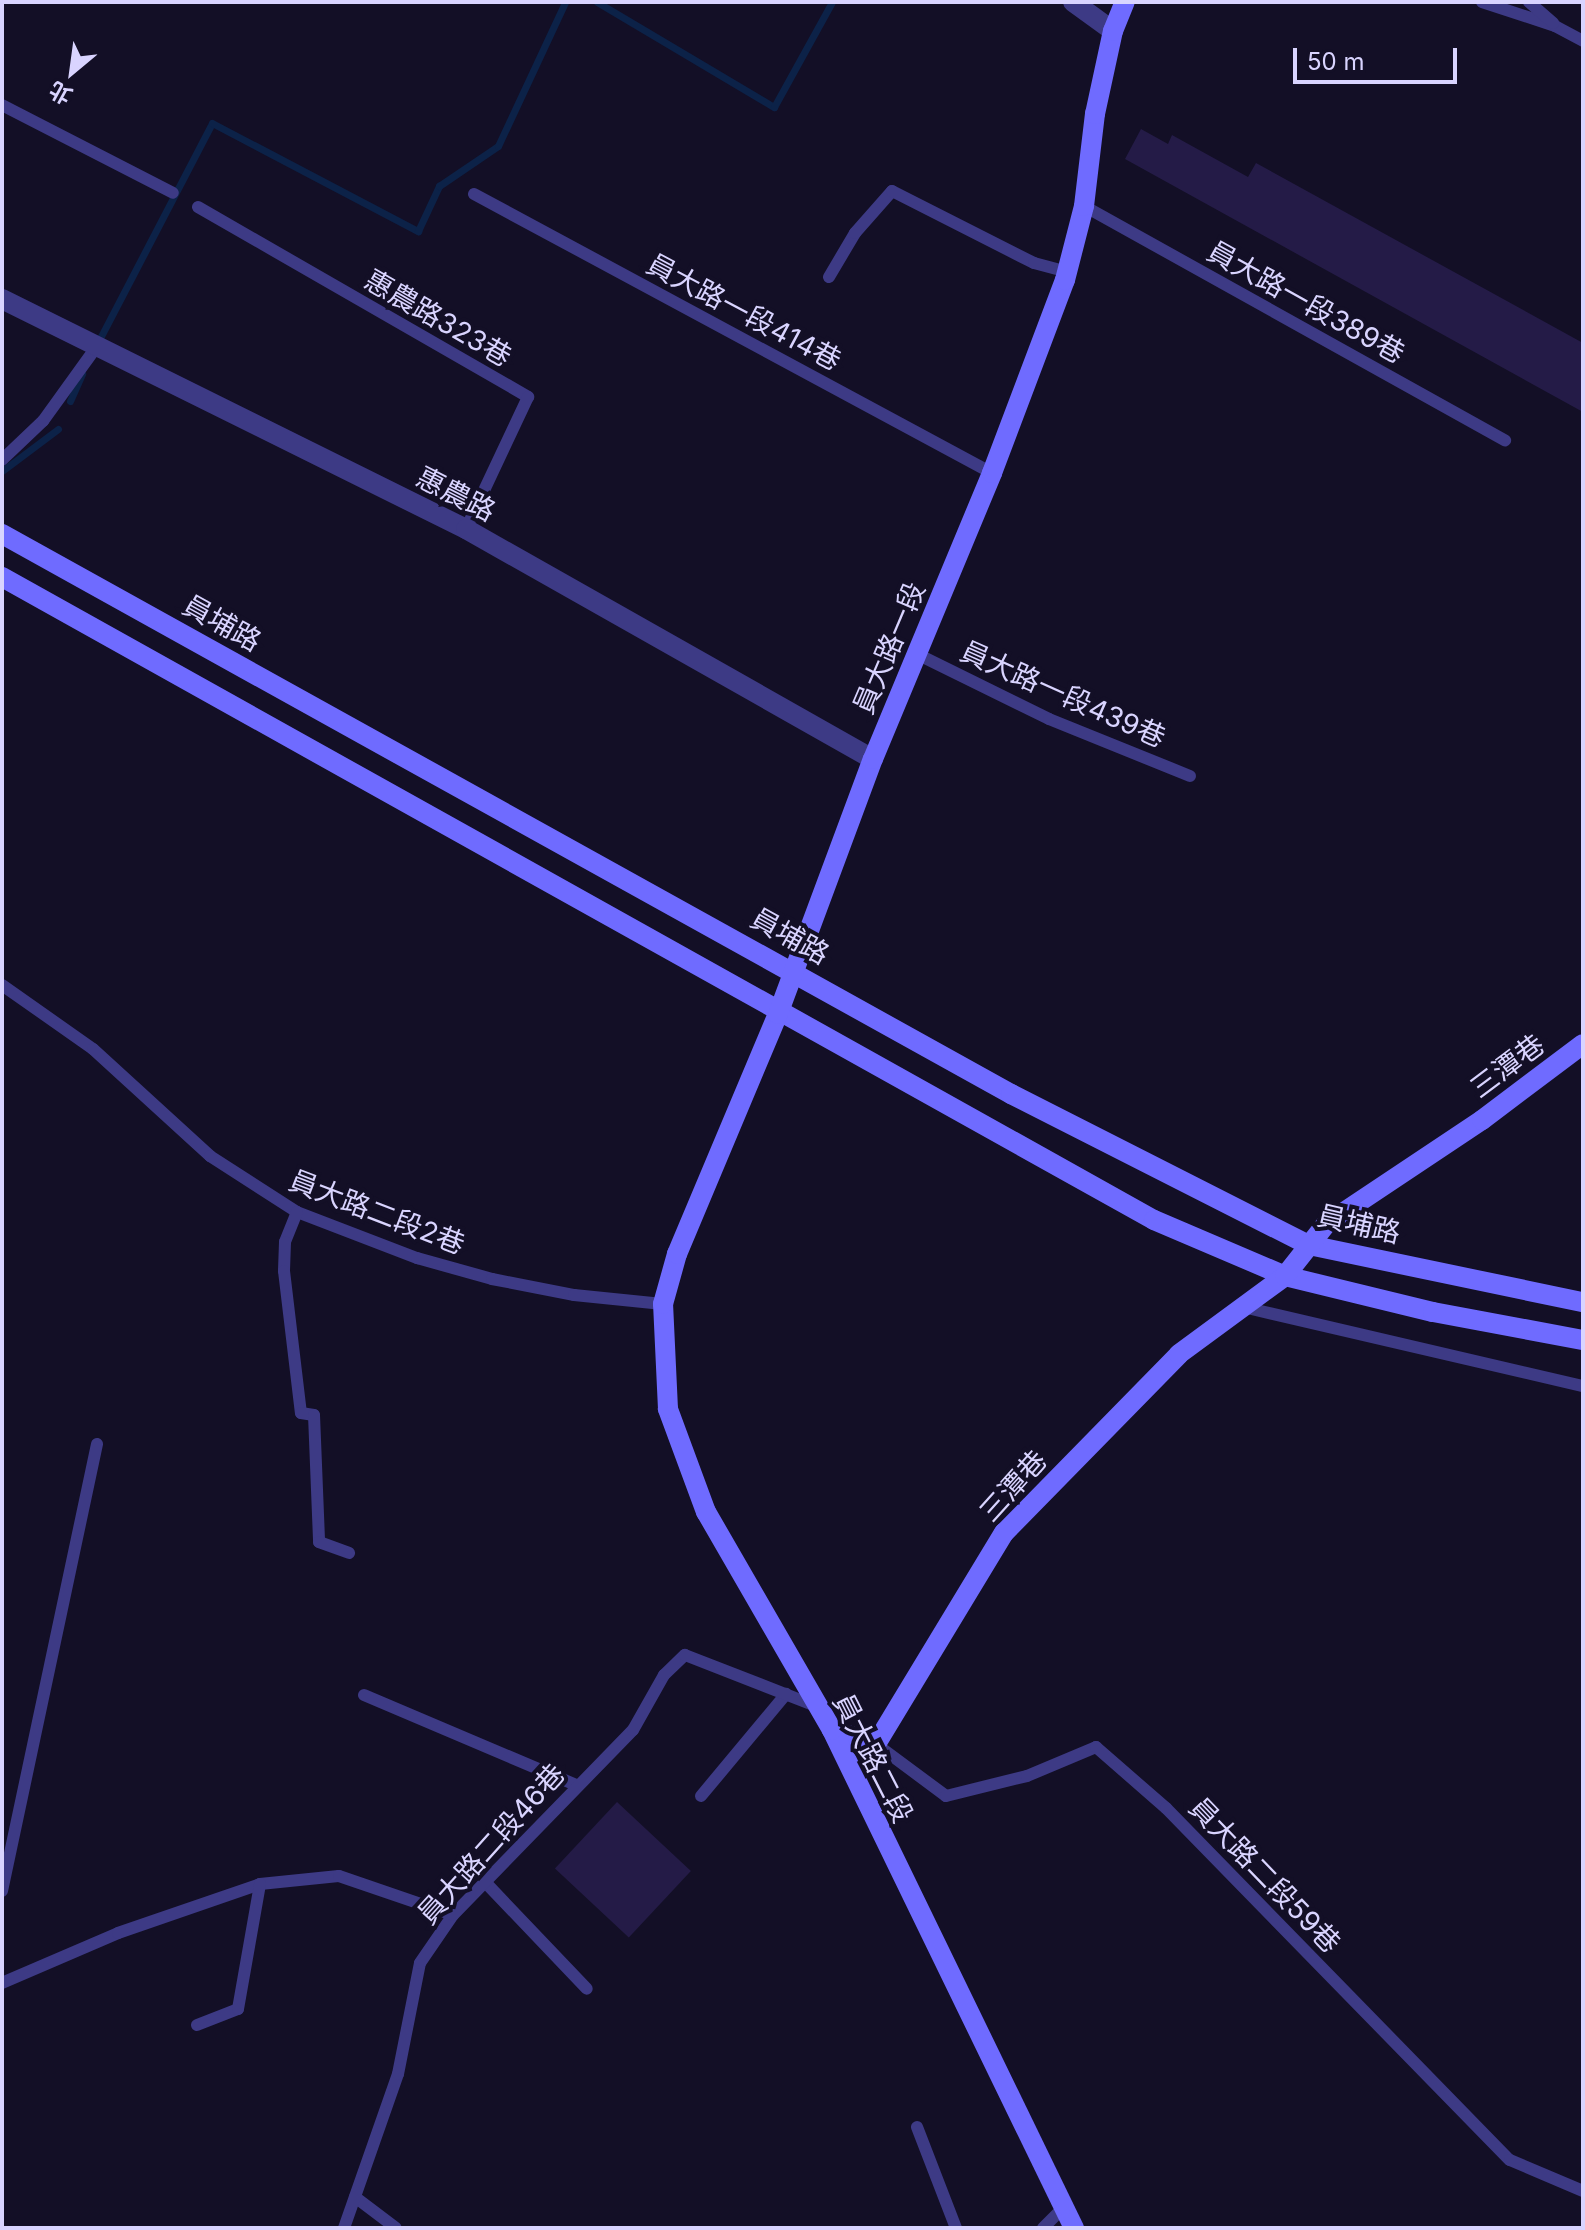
<!DOCTYPE html>
<meta charset="utf-8">
<style>
body{margin:0}
#map{position:relative;width:1585px;height:2230px;overflow:hidden;background:#130f26;font-family:Inter,"Noto Sans TC",sans-serif}
div>[style]{position:absolute}
[style*='--x']{left:calc(var(--x)*1px);top:calc(var(--y)*1px);width:calc(var(--w)*1px);rotate:calc(var(--a)*1deg)}
.stream>*{height:7px;margin:-3.5px;padding:0 3.5px;transform-origin:3.5px;border-radius:3.5px;background:#0c2248}
.building>*{inset:0;background:#241b47;transform-origin:0 0}
.lane>*{height:12px;margin:-6px;padding:0 6px;transform-origin:6px;border-radius:6px;background:#3d3a85}
.street>*{height:20px;margin:-10px;padding:0 10px;transform-origin:10px;border-radius:10px;background:#3d3a85}
.secondary>*{height:20px;margin:-10px;padding:0 10px;transform-origin:10px;border-radius:10px;background:#6f6bff}
span{translate:-50% -50%;white-space:nowrap;text-align:center;line-height:1.15;-webkit-text-stroke:8px #130f26;paint-order:stroke}
.street-label{font-size:28px;color:#d9d4ff}
.frame{position:absolute;inset:0;border:4px solid #d9d4ff;pointer-events:none}
.north{position:absolute;left:32px;top:32px;width:80px;height:80px;-webkit-text-stroke:6px #130f26;paint-order:stroke;rotate:209deg;font-size:22px;font-weight:700;line-height:32px;text-align:center;color:#d9d4ff}
.north::after{content:'';display:block;margin:auto;width:28px;height:36px;background:#d9d4ff;clip-path:polygon(50% 0,100% 100%,50% 72%,0 100%)}
.scale{position:absolute;left:1293px;top:48px;width:164px;height:36px;box-sizing:border-box;border:4px solid #d9d4ff;border-top:0;padding-left:10px;font-size:24px;line-height:28px;white-space:nowrap;color:#d9d4ff;-webkit-text-stroke:6px #130f26;paint-order:stroke}
</style>
<div id="map">
<div class="stream">
<div style="--x:597;--y:2;--w:206;--a:30.7"></div>
<div style="--x:774;--y:107;--w:120;--a:-61.1"></div>
<div style="--x:97;--y:344;--w:249;--a:-62.5"></div>
<div style="--x:212;--y:123;--w:233;--a:27.7"></div>
<div style="--x:418;--y:231;--w:50;--a:-65"></div>
<div style="--x:439;--y:186;--w:71;--a:-34.1"></div>
<div style="--x:498;--y:146;--w:159;--a:-65"></div>
<div style="--x:70;--y:401;--w:30;--a:-66"></div>
<div style="--x:2;--y:471;--w:70;--a:-36.9"></div>
</div>
<div class="building">
<div style="clip-path:polygon(1141px 129px,1168px 144px,1172px 135px,1248px 177px,1256px 163px,1583px 343px,1583px 412px,1125px 159px)"></div>
<div style="left:617px;top:1802px;width:101px;height:91px;rotate:43deg"></div>
</div>
<div class="lane">
<div style="--x:1482;--y:2;--w:77;--a:18.2"></div>
<div style="--x:1555;--y:26;--w:32;--a:28"></div>
<div style="--x:1529;--y:2;--w:32;--a:41"></div>
<div style="--x:2;--y:105;--w:192;--a:27.2"></div>
<div style="--x:474;--y:194;--w:588;--a:28.31"></div>
<div style="--x:1084;--y:206;--w:482;--a:29.1"></div>
<div style="--x:198;--y:207;--w:381;--a:29.9"></div>
<div style="--x:528;--y:397;--w:146;--a:115.2"></div>
<div style="--x:829;--y:277;--w:51;--a:-59.4"></div>
<div style="--x:855;--y:233;--w:56;--a:-48.6"></div>
<div style="--x:892;--y:191;--w:159;--a:26.9"></div>
<div style="--x:1034;--y:263;--w:34;--a:15"></div>
<div style="--x:2;--y:460;--w:57;--a:-43.6"></div>
<div style="--x:43;--y:421;--w:92;--a:-54.2"></div>
<div style="--x:917;--y:654;--w:147;--a:26.2"></div>
<div style="--x:1049;--y:719;--w:152;--a:22"></div>
<div style="--x:2;--y:985;--w:111;--a:35.1"></div>
<div style="--x:93;--y:1049;--w:159;--a:42.4"></div>
<div style="--x:210;--y:1156;--w:103;--a:32.8"></div>
<div style="--x:297;--y:1212;--w:129;--a:21"></div>
<div style="--x:417;--y:1258;--w:78;--a:15.6"></div>
<div style="--x:492;--y:1279;--w:84;--a:11"></div>
<div style="--x:574;--y:1295;--w:89;--a:5.8"></div>
<div style="--x:297;--y:1212;--w:32;--a:112"></div>
<div style="--x:285;--y:1242;--w:29;--a:92"></div>
<div style="--x:284;--y:1271;--w:143;--a:83.2"></div>
<div style="--x:301;--y:1413;--w:13;--a:9"></div>
<div style="--x:314;--y:1415;--w:127;--a:87.7"></div>
<div style="--x:319;--y:1542;--w:32;--a:20"></div>
<div style="--x:1243;--y:1307;--w:349;--a:13.1"></div>
<div style="--x:364;--y:1695;--w:230;--a:23"></div>
<div style="--x:876;--y:1744;--w:87;--a:36.6"></div>
<div style="--x:946;--y:1796;--w:83;--a:-13.9"></div>
<div style="--x:1027;--y:1776;--w:75;--a:-22.8"></div>
<div style="--x:1096;--y:1747;--w:93;--a:41.1"></div>
<div style="--x:1166;--y:1808;--w:492;--a:45.7"></div>
<div style="--x:1510;--y:2160;--w:79;--a:23"></div>
<div style="--x:701;--y:1796;--w:133;--a:-50.2"></div>
<div style="--x:486;--y:1883;--w:146;--a:46.4"></div>
<div style="--x:2;--y:1891;--w:457;--a:-78"></div>
<div style="--x:2;--y:1983;--w:126;--a:-23.3"></div>
<div style="--x:118;--y:1933;--w:150;--a:-19"></div>
<div style="--x:260;--y:1884;--w:79;--a:-5.8"></div>
<div style="--x:339;--y:1876;--w:120;--a:18.9"></div>
<div style="--x:197;--y:2025;--w:44;--a:-21.3"></div>
<div style="--x:238;--y:2009;--w:127;--a:-80"></div>
<div style="--x:917;--y:2127;--w:108;--a:68.9"></div>
<div style="--x:355;--y:2197;--w:51;--a:37.1"></div>
<div style="--x:344;--y:2228;--w:163;--a:-70.7"></div>
<div style="--x:398;--y:2074;--w:113;--a:-78.8"></div>
<div style="--x:420;--y:1963;--w:58;--a:-55.5"></div>
<div style="--x:453;--y:1915;--w:258;--a:-45.8"></div>
<div style="--x:633;--y:1730;--w:63;--a:-60.6"></div>
<div style="--x:664;--y:1675;--w:29;--a:-44"></div>
<div style="--x:685;--y:1655;--w:141;--a:21.3"></div>
<div style="--x:1043;--y:2228;--w:30;--a:-45"></div>
</div>
<div class="street">
<div style="--x:1073;--y:2;--w:49;--a:35.9"></div>
<div style="--x:2;--y:299;--w:518;--a:26.37"></div>
<div style="--x:466;--y:529;--w:467;--a:29.5"></div>
</div>
<div class="secondary">
<div style="--x:2;--y:534;--w:1154;--a:29.03"></div>
<div style="--x:1011;--y:1094;--w:334;--a:26.9"></div>
<div style="--x:1309;--y:1245;--w:280;--a:11.8"></div>
<div style="--x:2;--y:577;--w:1319;--a:29.17"></div>
<div style="--x:1154;--y:1220;--w:142;--a:23.1"></div>
<div style="--x:1285;--y:1276;--w:152;--a:13.7"></div>
<div style="--x:1433;--y:1312;--w:153;--a:10.6"></div>
<div style="--x:832;--y:1730;--w:46;--a:17.7"></div>
<div style="--x:876;--y:1744;--w:247;--a:-58.8"></div>
<div style="--x:1004;--y:1533;--w:250;--a:-45.6"></div>
<div style="--x:1179;--y:1354;--w:132;--a:-36.3"></div>
<div style="--x:1285;--y:1276;--w:66;--a:-51.7"></div>
<div style="--x:1326;--y:1224;--w:187;--a:-33.7"></div>
<div style="--x:1482;--y:1120;--w:126;--a:-37"></div>
<div style="--x:1074;--y:2228;--w:554;--a:-115.92"></div>
<div style="--x:832;--y:1730;--w:252;--a:-120"></div>
<div style="--x:706;--y:1512;--w:110;--a:-110.3"></div>
<div style="--x:668;--y:1409;--w:105;--a:-92.7"></div>
<div style="--x:663;--y:1304;--w:52;--a:-74.4"></div>
<div style="--x:677;--y:1254;--w:260;--a:-67.2"></div>
<div style="--x:778;--y:1014;--w:272;--a:-69.6"></div>
<div style="--x:873;--y:759;--w:310;--a:-67.4"></div>
<div style="--x:992;--y:473;--w:206;--a:-69.3"></div>
<div style="--x:1065;--y:280;--w:76;--a:-75.6"></div>
<div style="--x:1084;--y:206;--w:93;--a:-83.2"></div>
<div style="--x:1095;--y:114;--w:85;--a:-77.8"></div>
<div style="--x:1113;--y:31;--w:31;--a:-68"></div>
</div>
<div class="street-label">
<span style="left:1306px;top:302px;rotate:29deg">員大路一段389巷</span>
<span style="left:744px;top:312px;rotate:28deg">員大路一段414巷</span>
<span style="left:438px;top:318px;rotate:30deg">惠農路323巷</span>
<span style="left:456px;top:494px;rotate:27deg">惠農路</span>
<span style="left:222px;top:623px;rotate:29deg">員埔路</span>
<span style="left:889px;top:648px;rotate:-67deg">員大路一段</span>
<span style="left:1063px;top:694px;rotate:24deg">員大路一段439巷</span>
<span style="left:790px;top:936px;rotate:29deg">員埔路</span>
<span style="left:1507px;top:1066px;rotate:-37deg">三潭巷</span>
<span style="left:377px;top:1212px;rotate:21deg">員大路二段2巷</span>
<span style="left:1359px;top:1224px;rotate:13deg">員埔路</span>
<span style="left:1013px;top:1486px;rotate:-48deg">三潭巷</span>
<span style="left:873px;top:1758px;rotate:63deg">員大路二段</span>
<span style="left:491px;top:1844px;rotate:-48deg">員大路二段46巷</span>
<span style="left:1265px;top:1875px;rotate:46deg">員大路二段59巷</span>
</div>
<div class="frame"></div>
<div class="north">北</div>
<div class="scale">50 m</div>
</div>
